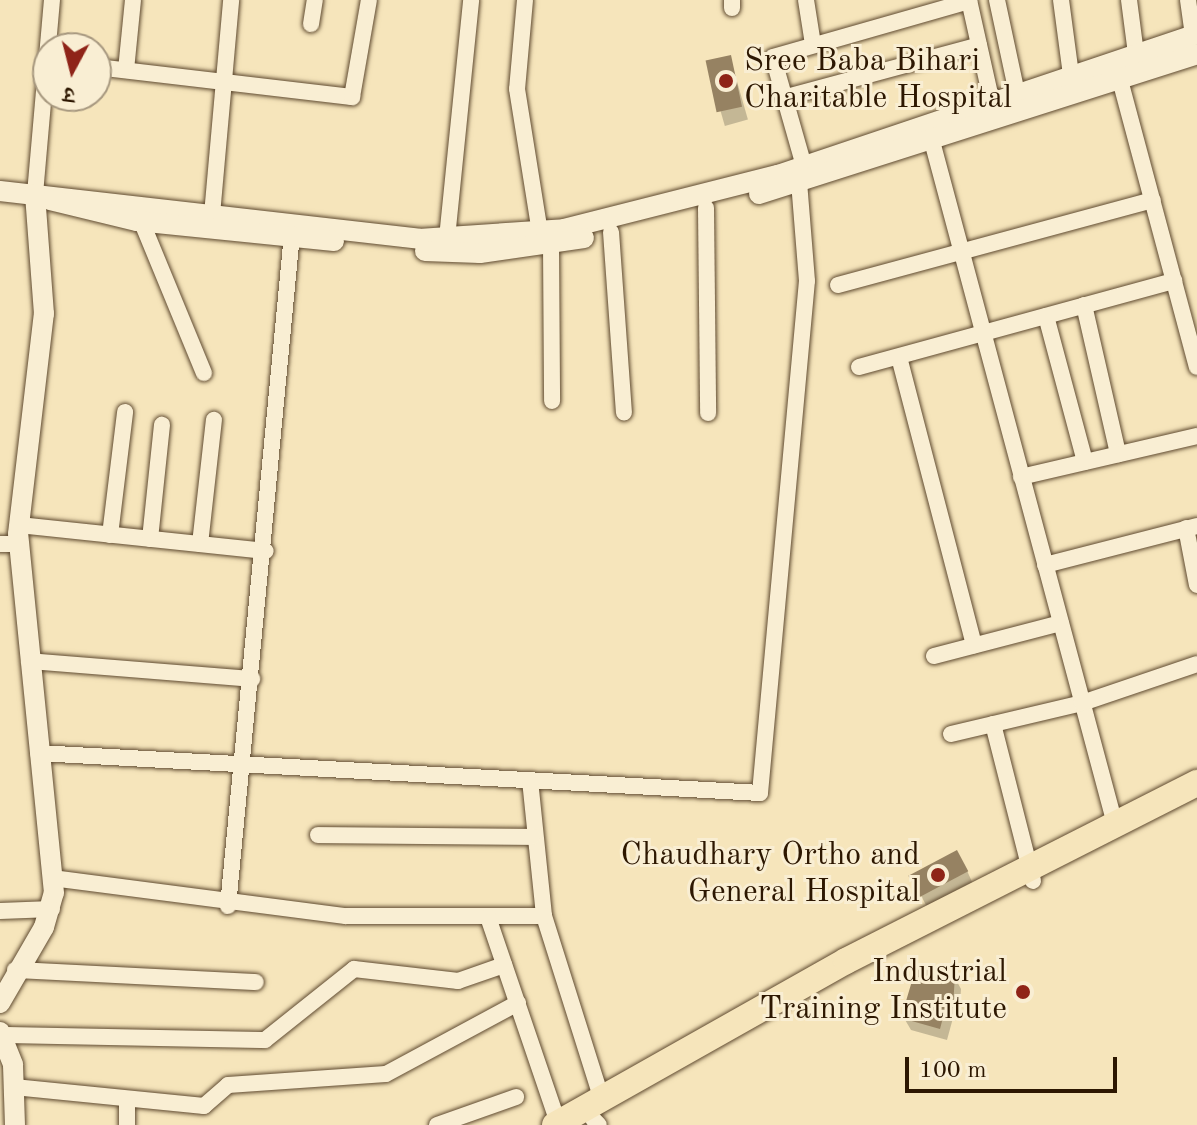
<!DOCTYPE html>
<meta charset="utf-8">
<style>
body{margin:0}
#map{position:relative;width:1197px;height:1125px;overflow:hidden;background:#f6e5bb;font-family:"Old Standard TT","Noto Serif Devanagari",serif}
div>[style]{position:absolute}
[style*='--x']{left:calc(var(--x)*1px);top:calc(var(--y)*1px);width:calc(var(--w)*1px);rotate:calc(var(--a)*1deg)}
.shadow>*{inset:0;background:#0003;transform-origin:0 0}
.building>*{inset:0;background:#968262;transform-origin:0 0}
.roads{filter:drop-shadow(0 0 2px #5f4a30) drop-shadow(0 0 2px #5f4a30)}
.minor>*{height:16px;margin:-8px;padding:0 8px;transform-origin:8px;border-radius:8px;background:#f9eed3}
.tertiary>*{height:20px;margin:-10px;padding:0 10px;transform-origin:10px;border-radius:10px;background:#f9eed3}
.primary>*{height:26px;margin:-13px;padding:0 13px;transform-origin:13px;border-radius:13px;background:#f6e5bb}
.dots>*{width:22px;height:22px;translate:-50% -50%;box-sizing:border-box;border:4px solid #f9eed3;border-radius:50%}
span{translate:-50% -50%;white-space:nowrap;text-align:center;line-height:1.15;-webkit-text-stroke:6px #f9eed3;paint-order:stroke}
.poi-label{font-size:32px;color:#2d1701}
.left{translate:0 -50%;text-align:left}
.right{translate:-100% -50%;text-align:right}
.north{position:absolute;left:32px;top:32px;width:80px;height:80px;box-sizing:border-box;background:#f9eed3;border:2px solid #a7987f;border-radius:50%;rotate:187deg;font-size:22px;font-weight:700;line-height:32px;text-align:center;color:#2d1701}
.north::after{content:'';display:block;margin:auto;width:28px;height:36px;background:#8f2418;clip-path:polygon(50% 0,100% 100%,50% 72%,0 100%)}
.scale{position:absolute;left:905px;top:1057px;width:212px;height:36px;box-sizing:border-box;border:4px solid #2d1701;border-top:0;padding-left:10px;font-size:24px;line-height:28px;white-space:nowrap;color:#2d1701;-webkit-text-stroke:6px #f9eed3;paint-order:stroke}
</style>
<div id="map">
<div class="shadow">
<div style="left:730px;top:57px;width:65px;height:24px;rotate:74deg"></div>
<div style="clip-path:polygon(964px 864px,973px 884px,927px 907px,910px 875px)"></div>
<div style="clip-path:polygon(954px 976px,961px 989px,959px 1019px,953px 1018px,947px 1040px,911px 1030px,904px 1018px)"></div>
</div>
<div class="building">
<div style="left:731px;top:55px;width:53px;height:26px;rotate:78deg"></div>
<div style="left:957px;top:850px;width:24px;height:55px;rotate:62deg"></div>
<div style="clip-path:polygon(917px 964px,955px 974px,953px 1008px,946px 1006px,940px 1029px,901px 1018px)"></div>
</div>
<div class="roads">
<div class="minor">
<div style="--x:525;--y:0;--w:89;--a:95.1"></div>
<div style="--x:517;--y:89;--w:145;--a:80.9"></div>
<div style="--x:732;--y:0;--w:8;--a:90"></div>
<div style="--x:806;--y:0;--w:45;--a:81"></div>
<div style="--x:969;--y:0;--w:115;--a:77.4"></div>
<div style="--x:997;--y:0;--w:95;--a:77.9"></div>
<div style="--x:1061;--y:0;--w:76;--a:82.4"></div>
<div style="--x:1129;--y:0;--w:54;--a:82.6"></div>
<div style="--x:1188;--y:0;--w:36;--a:82"></div>
<div style="--x:311;--y:24;--w:24;--a:-81"></div>
<div style="--x:96;--y:67;--w:258;--a:6.7"></div>
<div style="--x:352;--y:97;--w:98;--a:-80.1"></div>
<div style="--x:126;--y:70;--w:70;--a:-84.3"></div>
<div style="--x:1120;--y:80;--w:297;--a:75"></div>
<div style="--x:783;--y:98;--w:203;--a:-15.1"></div>
<div style="--x:929;--y:130;--w:718;--a:75"></div>
<div style="--x:804;--y:166;--w:113;--a:-105.9"></div>
<div style="--x:773;--y:57;--w:204;--a:-15.9"></div>
<div style="--x:35;--y:194;--w:195;--a:-85"></div>
<div style="--x:706;--y:208;--w:205;--a:89.4"></div>
<div style="--x:138;--y:213;--w:173;--a:67.6"></div>
<div style="--x:211;--y:226;--w:227;--a:-84.9"></div>
<div style="--x:611;--y:232;--w:181;--a:85.9"></div>
<div style="--x:447;--y:238;--w:239;--a:-84.2"></div>
<div style="--x:551;--y:245;--w:156;--a:89.6"></div>
<div style="--x:838;--y:285;--w:326;--a:-15.1"></div>
<div style="--x:1084;--y:305;--w:153;--a:77.1"></div>
<div style="--x:1046;--y:316;--w:151;--a:75"></div>
<div style="--x:899;--y:357;--w:298;--a:75.4"></div>
<div style="--x:859;--y:367;--w:327;--a:-15.3"></div>
<div style="--x:1021;--y:477;--w:181;--a:-13.1"></div>
<div style="--x:19;--y:525;--w:248;--a:6"></div>
<div style="--x:1186;--y:528;--w:58;--a:79.1"></div>
<div style="--x:110;--y:535;--w:124;--a:-83"></div>
<div style="--x:150;--y:539;--w:115;--a:-84"></div>
<div style="--x:0;--y:544;--w:19;--a:0"></div>
<div style="--x:200;--y:544;--w:125;--a:-83.6"></div>
<div style="--x:1045;--y:565;--w:157;--a:-14.4"></div>
<div style="--x:934;--y:656;--w:131;--a:-14.6"></div>
<div style="--x:29;--y:661;--w:224;--a:4.6"></div>
<div style="--x:993;--y:724;--w:162;--a:75.7"></div>
<div style="--x:951;--y:734;--w:135;--a:-13.3"></div>
<div style="--x:1082;--y:703;--w:121;--a:-18.7"></div>
<div style="--x:38;--y:753;--w:723;--a:3.17"></div>
<div style="--x:760;--y:793;--w:514;--a:-84.76"></div>
<div style="--x:807;--y:281;--w:99;--a:-94.6"></div>
<div style="--x:530;--y:780;--w:137;--a:84.1"></div>
<div style="--x:544;--y:916;--w:190;--a:72.5"></div>
<div style="--x:318;--y:835;--w:214;--a:0.5"></div>
<div style="--x:52;--y:878;--w:296;--a:7.4"></div>
<div style="--x:346;--y:916;--w:198;--a:0"></div>
<div style="--x:228;--y:906;--w:685;--a:-84.56"></div>
<div style="--x:0;--y:911;--w:52;--a:-2.2"></div>
<div style="--x:488;--y:917;--w:218;--a:71.2"></div>
<div style="--x:15;--y:970;--w:241;--a:2.9"></div>
<div style="--x:2;--y:1035;--w:263;--a:1.1"></div>
<div style="--x:265;--y:1040;--w:114;--a:-38.6"></div>
<div style="--x:354;--y:969;--w:105;--a:6.6"></div>
<div style="--x:458;--y:981;--w:49;--a:-19.2"></div>
<div style="--x:14;--y:1087;--w:191;--a:5.7"></div>
<div style="--x:204;--y:1106;--w:32;--a:-41"></div>
<div style="--x:228;--y:1085;--w:158;--a:-4"></div>
<div style="--x:386;--y:1074;--w:150;--a:-28.3"></div>
<div style="--x:593;--y:1119;--w:8;--a:45"></div>
<div style="--x:127;--y:1125;--w:26;--a:-90"></div>
<div style="--x:437;--y:1125;--w:84;--a:-19.5"></div>
</div>
<div class="tertiary">
<div style="--x:0;--y:191;--w:422;--a:6.5"></div>
<div style="--x:419;--y:239;--w:145;--a:-3.9"></div>
<div style="--x:564;--y:229;--w:221;--a:-14.2"></div>
<div style="--x:778;--y:175;--w:442;--a:-18.6"></div>
<div style="--x:759;--y:194;--w:460;--a:-17.7"></div>
<div style="--x:50;--y:200;--w:89;--a:13.6"></div>
<div style="--x:137;--y:221;--w:198;--a:5.8"></div>
<div style="--x:425;--y:251;--w:55;--a:2.1"></div>
<div style="--x:480;--y:253;--w:105;--a:-8.2"></div>
<div style="--x:0;--y:1003;--w:88;--a:-59.9"></div>
<div style="--x:44;--y:927;--w:35;--a:-74"></div>
<div style="--x:54;--y:893;--w:361;--a:-95.7"></div>
<div style="--x:18;--y:534;--w:222;--a:-83.3"></div>
<div style="--x:44;--y:314;--w:120;--a:-94.3"></div>
<div style="--x:0;--y:1032;--w:35;--a:68"></div>
<div style="--x:13;--y:1065;--w:60;--a:88.1"></div>
</div>
<div class="primary">
<div style="--x:555;--y:1125;--w:334;--a:-29.4"></div>
<div style="--x:846;--y:961;--w:394;--a:-26.9"></div>
</div>
</div>
<div class="dots">
<div style="left:726px;top:81px;background:#8f2418"></div>
<div style="left:938px;top:875px;background:#8f2418"></div>
<div style="left:1023px;top:992px;background:#8f2418"></div>
</div>
<div class="poi-label">
<span class="left" style="left:744px;top:81px">Sree Baba Bihari<br>Charitable Hospital</span>
<span class="right" style="left:920px;top:875px">Chaudhary Ortho and<br>General Hospital</span>
<span class="right" style="left:1007px;top:992px">Industrial<br>Training Institute</span>
</div>
<div class="north">उ</div>
<div class="scale">100 m</div>
</div>
